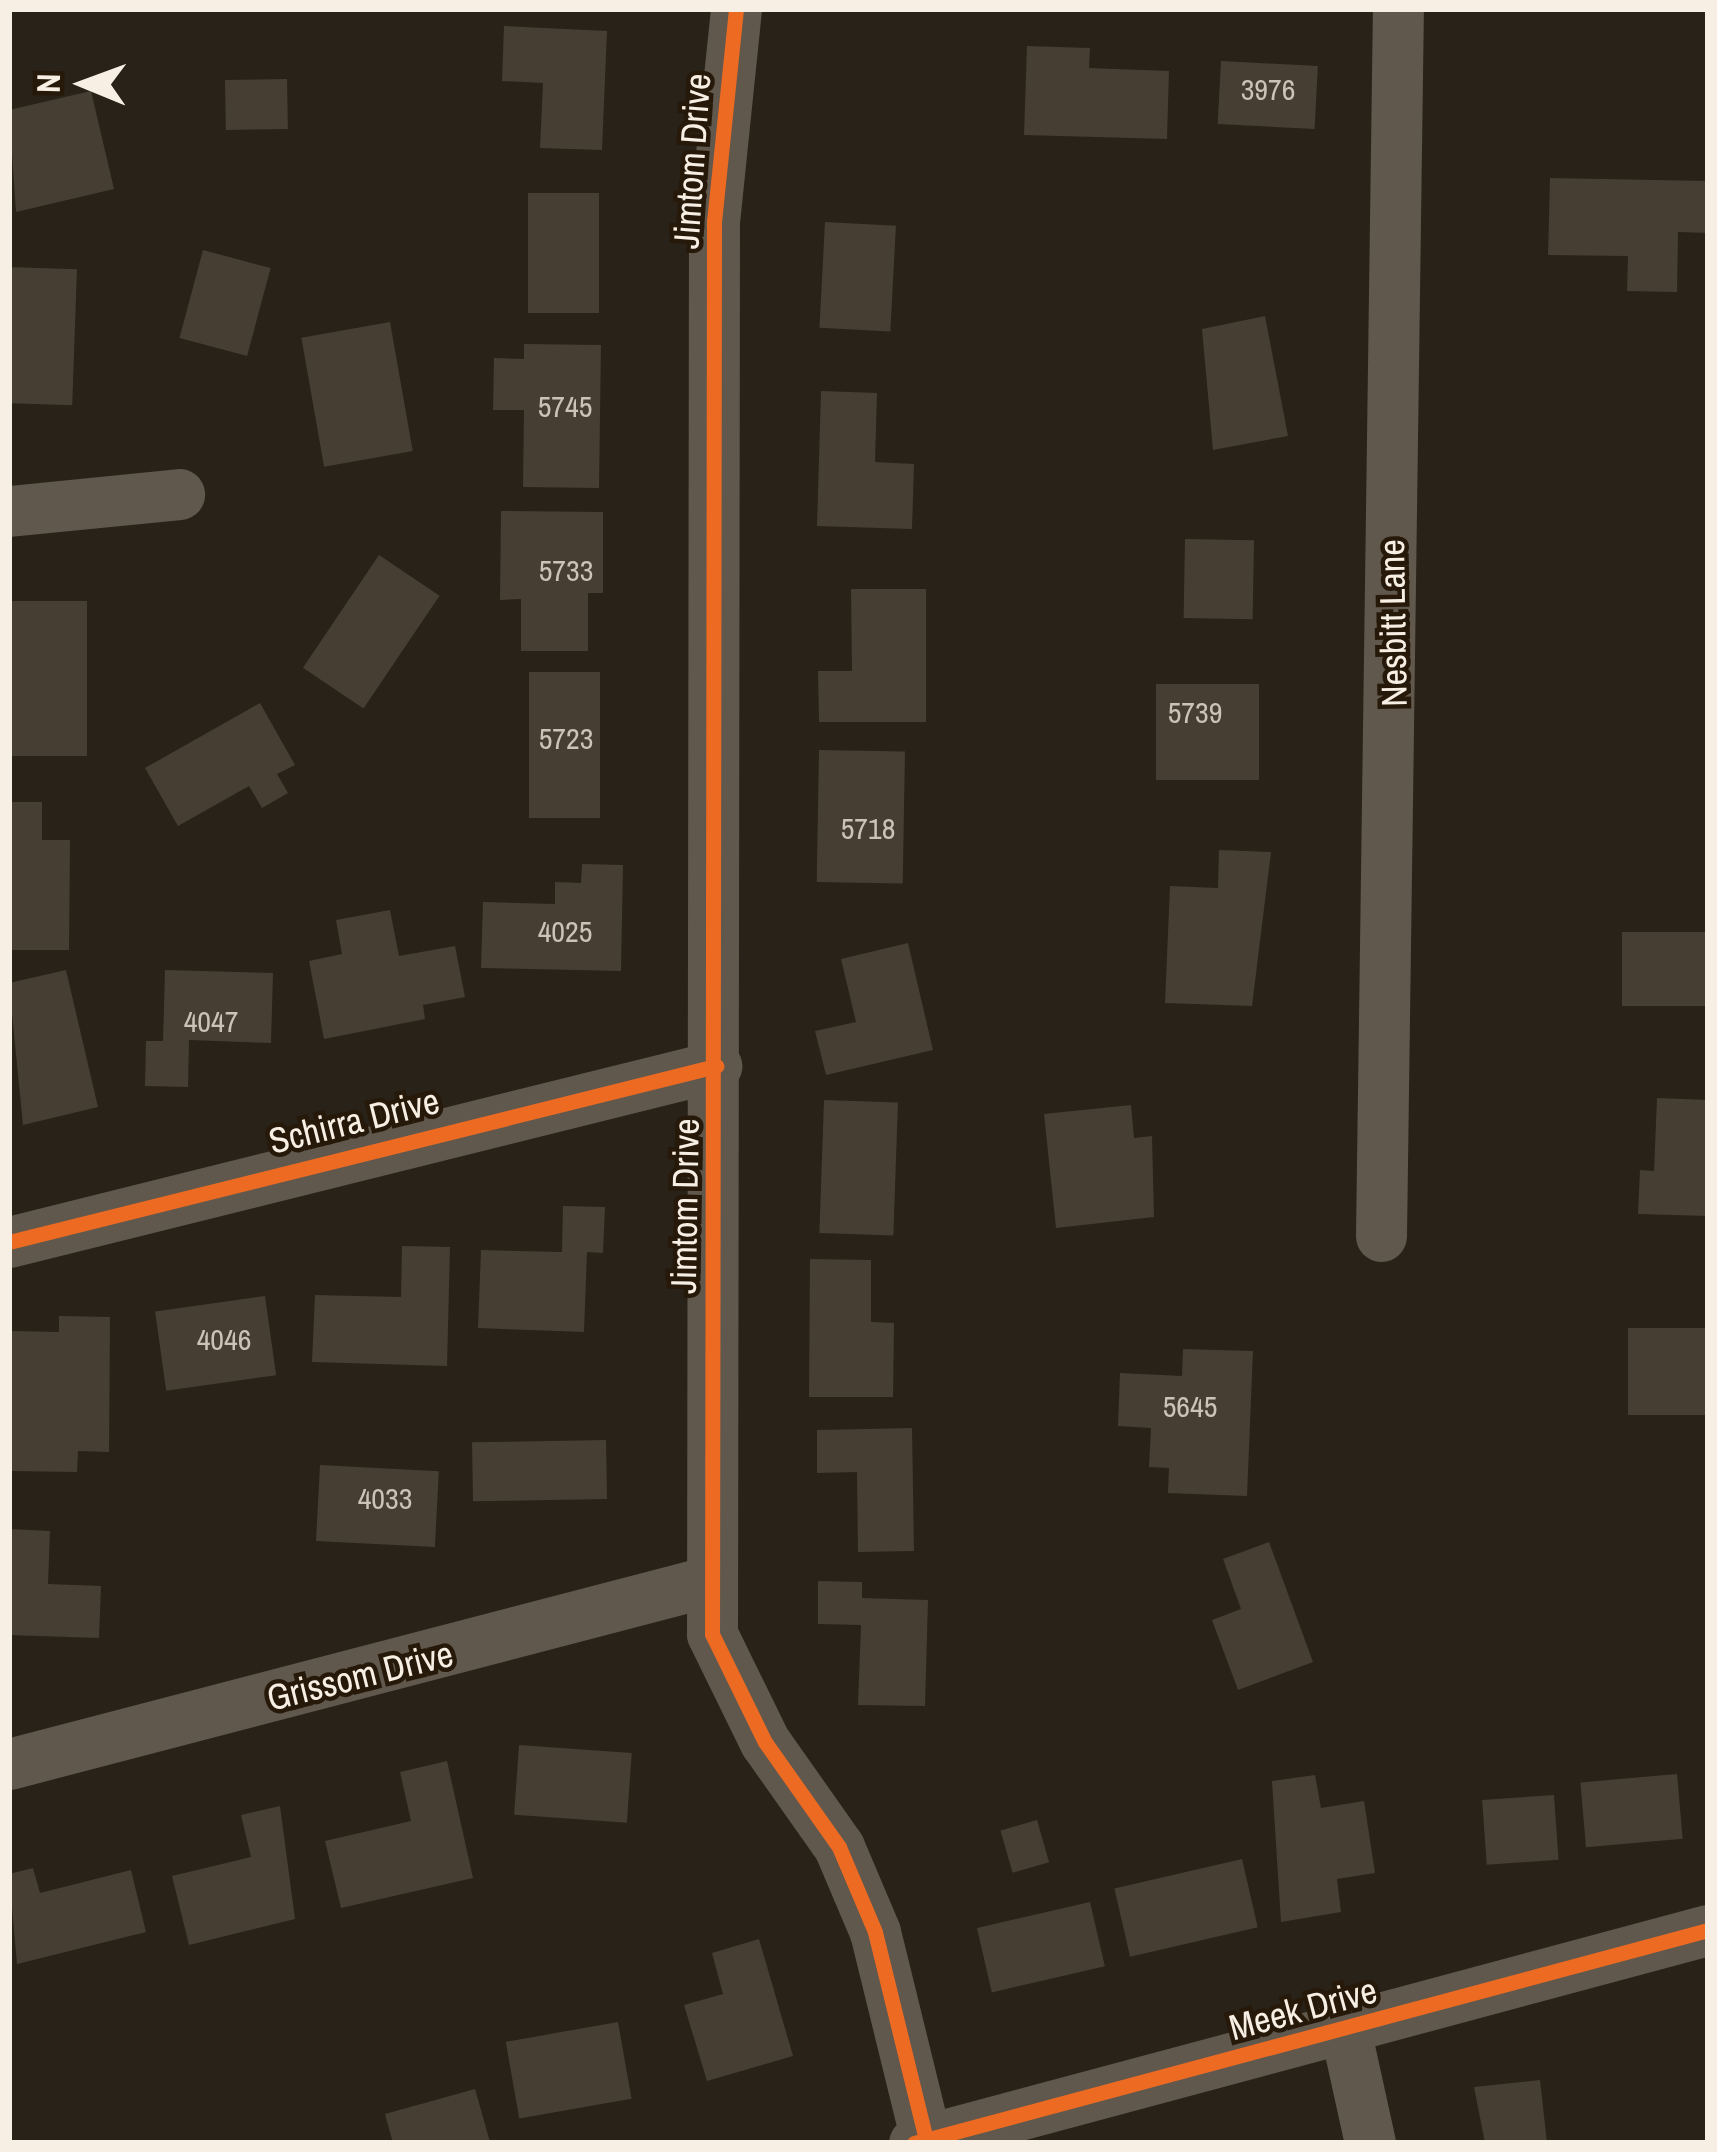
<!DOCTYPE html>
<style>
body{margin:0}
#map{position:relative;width:1717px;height:2152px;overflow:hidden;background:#292219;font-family:"Archivo Narrow",sans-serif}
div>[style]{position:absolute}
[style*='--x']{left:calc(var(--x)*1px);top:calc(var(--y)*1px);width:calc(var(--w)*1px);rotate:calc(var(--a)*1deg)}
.building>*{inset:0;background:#463e32;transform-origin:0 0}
.minor>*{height:51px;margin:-25.5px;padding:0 25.5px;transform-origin:25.5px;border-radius:25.5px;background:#60584c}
.cycleway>*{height:15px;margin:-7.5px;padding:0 7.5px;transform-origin:7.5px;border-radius:7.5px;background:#ed6a23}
span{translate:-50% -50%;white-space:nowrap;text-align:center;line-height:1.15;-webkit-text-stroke:9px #261909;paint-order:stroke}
.number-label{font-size:30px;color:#ccc3b8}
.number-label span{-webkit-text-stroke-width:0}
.street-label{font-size:36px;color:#f8efe4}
.frame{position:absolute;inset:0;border:12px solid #f8efe4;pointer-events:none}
.north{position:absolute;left:24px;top:24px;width:120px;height:120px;-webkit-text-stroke:9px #261909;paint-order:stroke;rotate:271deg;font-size:33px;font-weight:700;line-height:48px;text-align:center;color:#f8efe4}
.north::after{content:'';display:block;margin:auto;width:42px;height:54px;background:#f8efe4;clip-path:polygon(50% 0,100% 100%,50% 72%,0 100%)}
</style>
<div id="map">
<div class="building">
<div style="clip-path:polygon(504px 26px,607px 31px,602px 150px,540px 148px,543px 83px,502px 81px)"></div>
<div style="clip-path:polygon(1027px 46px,1090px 48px,1089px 68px,1169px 71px,1167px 139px,1024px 135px)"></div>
<div style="left:1221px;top:61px;width:97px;height:63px;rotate:3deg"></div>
<div style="left:287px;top:79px;width:50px;height:62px;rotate:89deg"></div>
<div style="clip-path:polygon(91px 91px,114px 189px,16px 212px,9px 110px)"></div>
<div style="clip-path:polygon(1550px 178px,1708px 181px,1708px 233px,1678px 232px,1677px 292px,1627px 291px,1628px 256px,1548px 255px)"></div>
<div style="left:599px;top:193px;width:120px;height:71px;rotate:90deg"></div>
<div style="left:825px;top:222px;width:71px;height:106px;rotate:3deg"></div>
<div style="left:203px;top:250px;width:70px;height:91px;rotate:15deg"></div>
<div style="left:9px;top:267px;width:68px;height:136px;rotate:2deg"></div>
<div style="clip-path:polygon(1265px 316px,1288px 436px,1213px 450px,1202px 329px)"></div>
<div style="left:390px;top:322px;width:131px;height:90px;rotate:80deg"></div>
<div style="clip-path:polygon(524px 344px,601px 345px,599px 488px,523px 487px,524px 410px,493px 410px,494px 358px,524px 359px)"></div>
<div style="clip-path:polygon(821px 391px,877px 393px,875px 462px,914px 464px,912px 529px,817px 526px)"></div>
<div style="clip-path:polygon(501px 511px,603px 512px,603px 593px,588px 593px,588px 651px,521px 651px,521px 599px,500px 600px)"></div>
<div style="left:1185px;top:539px;width:69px;height:79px;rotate:1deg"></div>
<div style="left:379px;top:555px;width:73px;height:136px;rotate:34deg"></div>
<div style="clip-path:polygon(851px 589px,926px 589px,926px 722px,819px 722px,818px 671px,852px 671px)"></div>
<div style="left:10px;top:601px;width:77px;height:155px"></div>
<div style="left:600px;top:672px;width:146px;height:71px;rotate:90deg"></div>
<div style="left:1156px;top:684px;width:103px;height:96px"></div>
<div style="clip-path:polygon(260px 703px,295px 765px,277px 774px,288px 793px,262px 808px,249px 786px,178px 826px,145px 768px)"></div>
<div style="left:819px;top:750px;width:86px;height:132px;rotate:1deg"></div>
<div style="clip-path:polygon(9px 802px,42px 802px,42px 840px,70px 840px,69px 950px,9px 950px)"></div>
<div style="clip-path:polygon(1219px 850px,1271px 852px,1252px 1006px,1165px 1003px,1170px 886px,1218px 888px)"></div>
<div style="clip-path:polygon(582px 864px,623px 865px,621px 971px,481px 968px,483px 902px,555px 904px,555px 882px,581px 883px)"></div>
<div style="clip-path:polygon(390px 910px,399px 956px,455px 946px,465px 997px,423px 1005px,425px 1019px,324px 1039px,309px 961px,342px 954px,336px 920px)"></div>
<div style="left:1708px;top:932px;width:74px;height:86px;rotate:90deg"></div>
<div style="clip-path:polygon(908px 943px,933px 1050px,826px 1075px,815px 1031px,856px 1022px,841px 959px)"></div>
<div style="clip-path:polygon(66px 970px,98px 1107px,23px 1125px,9px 983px)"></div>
<div style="clip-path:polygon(165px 970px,273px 973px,271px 1043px,189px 1040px,188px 1087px,145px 1086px,146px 1041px,163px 1041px)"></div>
<div style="clip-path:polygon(1657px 1098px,1708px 1100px,1708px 1216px,1638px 1214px,1640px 1170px,1654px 1171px)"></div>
<div style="left:824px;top:1100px;width:74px;height:133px;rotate:2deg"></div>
<div style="clip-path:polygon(1131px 1105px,1134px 1138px,1152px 1136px,1154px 1217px,1056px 1228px,1044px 1114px)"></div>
<div style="clip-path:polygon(563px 1206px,605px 1207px,603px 1253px,587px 1252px,584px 1332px,478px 1328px,481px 1250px,562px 1252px)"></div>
<div style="clip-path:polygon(402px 1246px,450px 1247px,447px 1366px,312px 1362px,315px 1295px,401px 1297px)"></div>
<div style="clip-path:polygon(810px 1259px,871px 1260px,871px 1322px,894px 1323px,893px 1397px,809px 1397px)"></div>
<div style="left:265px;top:1296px;width:80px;height:111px;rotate:82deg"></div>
<div style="clip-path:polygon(59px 1316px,110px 1317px,109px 1452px,78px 1451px,77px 1472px,9px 1471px,9px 1331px,59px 1332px)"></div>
<div style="left:1708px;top:1328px;width:87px;height:80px;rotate:90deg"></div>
<div style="clip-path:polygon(1183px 1349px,1253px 1351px,1247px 1496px,1168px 1493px,1169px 1468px,1149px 1467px,1151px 1428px,1118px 1426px,1120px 1373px,1182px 1376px)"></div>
<div style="clip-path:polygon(912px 1428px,914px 1551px,858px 1552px,857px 1472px,817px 1473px,817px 1430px)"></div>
<div style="left:606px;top:1440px;width:59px;height:134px;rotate:89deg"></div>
<div style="left:320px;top:1465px;width:119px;height:76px;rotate:3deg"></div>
<div style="clip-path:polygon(9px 1529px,50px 1531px,48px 1584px,101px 1586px,99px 1638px,9px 1635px)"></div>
<div style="clip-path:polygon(1269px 1542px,1313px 1662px,1238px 1690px,1212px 1620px,1241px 1609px,1223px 1559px)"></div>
<div style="clip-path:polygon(818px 1581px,862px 1582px,862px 1598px,928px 1600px,925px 1706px,858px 1705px,861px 1625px,818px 1624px)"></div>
<div style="left:519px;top:1745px;width:113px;height:70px;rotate:4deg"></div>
<div style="clip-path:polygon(447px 1761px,473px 1878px,341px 1908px,325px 1841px,411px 1821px,400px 1772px)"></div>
<div style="left:1677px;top:1774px;width:65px;height:97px;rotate:85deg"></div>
<div style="clip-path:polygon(1315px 1775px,1321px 1808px,1364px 1801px,1375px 1873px,1337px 1879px,1341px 1912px,1281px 1922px,1272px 1781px)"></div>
<div style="left:1554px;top:1795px;width:65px;height:72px;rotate:86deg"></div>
<div style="clip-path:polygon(280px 1806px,295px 1919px,189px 1945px,172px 1876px,251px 1857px,241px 1815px)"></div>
<div style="left:1037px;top:1820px;width:44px;height:38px;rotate:74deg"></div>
<div style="left:1242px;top:1859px;width:70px;height:131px;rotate:77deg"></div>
<div style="clip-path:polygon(33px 1868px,40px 1893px,131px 1870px,146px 1932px,17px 1964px,9px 1874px)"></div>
<div style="left:1090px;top:1902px;width:66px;height:116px;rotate:77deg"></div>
<div style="clip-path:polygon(759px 1939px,793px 2056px,707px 2081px,684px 2005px,723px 1994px,712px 1953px)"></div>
<div style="left:618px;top:2022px;width:78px;height:114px;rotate:80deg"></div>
<div style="clip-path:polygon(1540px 2080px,1547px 2143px,1485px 2143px,1474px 2087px)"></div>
<div style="clip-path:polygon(475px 2089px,490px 2142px,393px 2143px,385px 2114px)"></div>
</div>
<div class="minor">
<div style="--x:736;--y:9;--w:213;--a:95.9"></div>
<div style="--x:714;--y:221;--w:1413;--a:90.08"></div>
<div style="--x:712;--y:1634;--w:120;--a:63.9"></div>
<div style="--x:765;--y:1742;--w:128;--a:54.8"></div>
<div style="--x:839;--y:1847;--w:92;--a:67"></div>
<div style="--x:875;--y:1932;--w:214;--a:76.2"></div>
<div style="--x:9;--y:511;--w:171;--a:-5.7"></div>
<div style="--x:1381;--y:1236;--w:1227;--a:-89.21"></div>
<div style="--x:9;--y:1242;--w:729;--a:-13.98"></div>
<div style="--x:9;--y:1764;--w:724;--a:-14.63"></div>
<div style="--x:1345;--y:2029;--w:117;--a:77.6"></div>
<div style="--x:914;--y:2143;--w:822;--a:-15.02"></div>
</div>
<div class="cycleway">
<div style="--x:736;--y:9;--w:213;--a:95.9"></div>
<div style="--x:714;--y:221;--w:1413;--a:90.08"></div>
<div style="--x:712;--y:1634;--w:120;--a:63.9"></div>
<div style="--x:765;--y:1742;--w:128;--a:54.8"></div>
<div style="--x:839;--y:1847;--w:92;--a:67"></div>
<div style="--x:875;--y:1932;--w:214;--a:76.2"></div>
<div style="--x:9;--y:1242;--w:729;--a:-13.98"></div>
<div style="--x:914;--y:2143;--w:822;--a:-15.02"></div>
</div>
<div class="number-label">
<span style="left:1268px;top:89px">3976</span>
<span style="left:565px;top:406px">5745</span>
<span style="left:566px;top:570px">5733</span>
<span style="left:1195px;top:712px">5739</span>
<span style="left:566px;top:738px">5723</span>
<span style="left:868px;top:828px">5718</span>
<span style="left:565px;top:931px">4025</span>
<span style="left:211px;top:1021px">4047</span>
<span style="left:224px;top:1339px">4046</span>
<span style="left:1190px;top:1406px">5645</span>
<span style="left:385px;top:1498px">4033</span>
</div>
<div class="street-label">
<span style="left:692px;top:161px;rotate:-86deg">Jimtom Drive</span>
<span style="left:1393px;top:623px;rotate:-91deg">Nesbitt Lane</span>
<span style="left:354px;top:1121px;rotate:-14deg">Schirra Drive</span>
<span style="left:685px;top:1206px;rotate:-89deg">Jimtom Drive</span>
<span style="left:360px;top:1676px;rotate:-14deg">Grissom Drive</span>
<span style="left:1303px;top:2009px;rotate:-15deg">Meek Drive</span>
</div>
<div class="frame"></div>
<div class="north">N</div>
</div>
